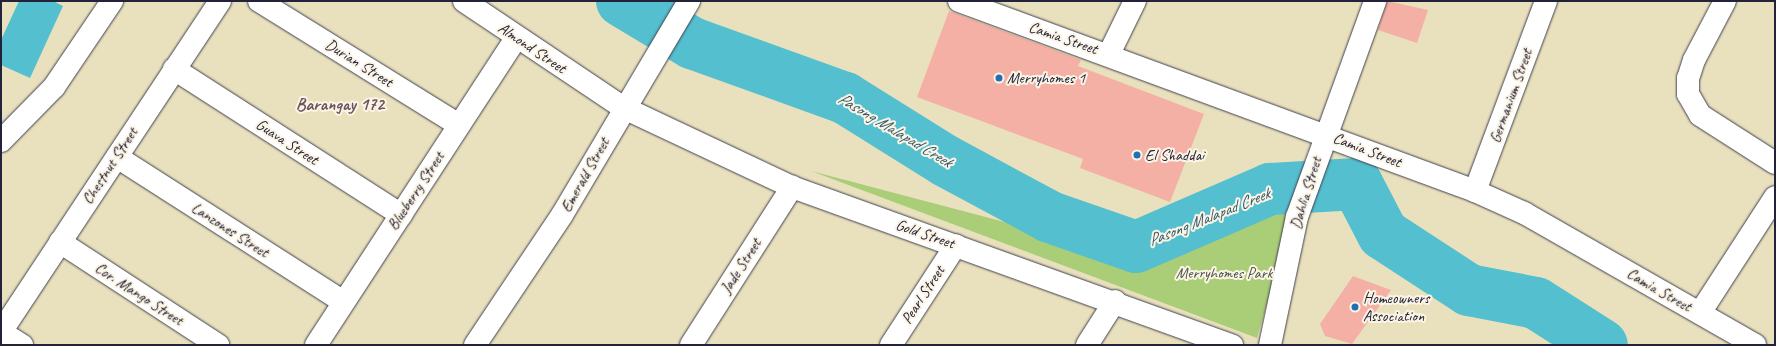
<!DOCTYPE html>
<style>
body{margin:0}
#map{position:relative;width:1776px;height:346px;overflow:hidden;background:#e9e1bd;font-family:Caveat,sans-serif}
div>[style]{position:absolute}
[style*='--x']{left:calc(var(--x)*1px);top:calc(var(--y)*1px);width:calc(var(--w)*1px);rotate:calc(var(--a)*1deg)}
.green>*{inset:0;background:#aacd77}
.water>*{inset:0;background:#54bfce}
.river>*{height:52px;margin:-26px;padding:0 26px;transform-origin:26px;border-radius:26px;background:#54bfce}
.building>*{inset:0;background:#f5b0a5}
.roads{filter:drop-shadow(0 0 1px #403f4e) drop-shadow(0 0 1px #403f4e)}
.street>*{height:22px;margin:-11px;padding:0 11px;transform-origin:11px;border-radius:11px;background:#fff}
.dots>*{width:11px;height:11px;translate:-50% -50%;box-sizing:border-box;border:2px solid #fcf5e5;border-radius:50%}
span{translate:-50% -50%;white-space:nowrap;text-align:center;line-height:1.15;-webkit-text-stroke:4px #fcf5e5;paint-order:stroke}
.street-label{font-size:16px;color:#22223b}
.poi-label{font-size:16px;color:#22223b}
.left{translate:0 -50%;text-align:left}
.park-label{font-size:16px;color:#4b554d}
.water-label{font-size:17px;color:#34596e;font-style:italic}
.quarter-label{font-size:18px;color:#6c5460;font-weight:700}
.frame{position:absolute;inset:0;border:2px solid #22223b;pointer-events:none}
</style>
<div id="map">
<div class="green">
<div style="clip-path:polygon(811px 171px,1142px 258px,1267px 200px,1296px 204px,1257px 338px)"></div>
</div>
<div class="water">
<div style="clip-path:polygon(19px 1px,53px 1px,63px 6px,30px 78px,1px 65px,1px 40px)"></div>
</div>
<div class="river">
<div style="--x:622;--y:1;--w:82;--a:31"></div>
<div style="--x:692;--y:43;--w:163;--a:19.8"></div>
<div style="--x:845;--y:98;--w:119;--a:32"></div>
<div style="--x:946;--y:161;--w:118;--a:28.3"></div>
<div style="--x:1050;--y:217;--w:91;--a:19.2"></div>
<div style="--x:1136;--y:247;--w:146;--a:-23.4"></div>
<div style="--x:1270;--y:189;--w:87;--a:-3.3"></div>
<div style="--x:1357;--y:184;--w:56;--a:62.5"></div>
<div style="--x:1383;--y:234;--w:103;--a:33.1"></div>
<div style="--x:1469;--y:290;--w:68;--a:11"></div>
<div style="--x:1536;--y:303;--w:78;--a:32.5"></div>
</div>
<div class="building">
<div style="clip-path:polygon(1387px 1px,1428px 10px,1417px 43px,1378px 30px)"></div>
<div style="clip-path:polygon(949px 11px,1081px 60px,1078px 66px,1204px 114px,1170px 202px,1080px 168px,1083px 159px,917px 97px)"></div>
<div style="clip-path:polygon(1353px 276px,1391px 290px,1352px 344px,1325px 336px,1320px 324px)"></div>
</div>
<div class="roads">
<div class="street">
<div style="--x:259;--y:1;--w:235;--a:31.8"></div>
<div style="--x:464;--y:1;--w:192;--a:33.8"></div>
<div style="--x:624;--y:108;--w:186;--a:25.2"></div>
<div style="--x:792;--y:187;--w:468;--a:19.8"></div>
<div style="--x:959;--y:1;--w:550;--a:20.21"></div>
<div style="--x:1475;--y:191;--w:54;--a:24.2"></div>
<div style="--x:1524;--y:213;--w:266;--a:29.7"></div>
<div style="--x:1725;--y:1;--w:67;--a:117.7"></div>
<div style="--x:1694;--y:60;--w:19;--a:108"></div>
<div style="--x:1688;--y:78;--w:16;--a:90"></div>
<div style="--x:1688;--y:94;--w:24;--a:60"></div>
<div style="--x:1700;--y:115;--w:89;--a:32.6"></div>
<div style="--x:1109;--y:54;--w:59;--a:-63.9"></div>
<div style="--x:174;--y:69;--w:270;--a:32.7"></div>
<div style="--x:1;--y:141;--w:76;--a:-45.5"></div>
<div style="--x:54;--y:87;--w:104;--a:-56"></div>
<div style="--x:117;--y:157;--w:269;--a:32.6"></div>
<div style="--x:1475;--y:191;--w:203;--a:-69.5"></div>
<div style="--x:60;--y:242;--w:189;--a:33.1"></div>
<div style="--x:1700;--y:313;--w:138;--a:-57.1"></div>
<div style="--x:1;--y:332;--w:397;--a:-56.5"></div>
<div style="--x:1;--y:332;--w:25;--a:32"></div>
<div style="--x:316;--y:345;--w:366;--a:-56.9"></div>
<div style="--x:475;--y:345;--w:156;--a:-56.2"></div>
<div style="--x:562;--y:215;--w:249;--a:-59.3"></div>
<div style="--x:691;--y:345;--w:188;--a:-57.4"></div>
<div style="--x:891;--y:345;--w:119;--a:-57"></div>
<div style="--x:1087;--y:345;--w:52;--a:-57.5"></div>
<div style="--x:1270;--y:345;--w:131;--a:-78.1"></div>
<div style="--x:1297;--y:217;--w:230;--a:-70.1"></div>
</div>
</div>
<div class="dots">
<div style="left:999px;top:78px;background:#1f6fb2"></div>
<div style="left:1137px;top:155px;background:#1f6fb2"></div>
<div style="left:1355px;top:307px;background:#1f6fb2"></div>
</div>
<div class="street-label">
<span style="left:1063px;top:38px;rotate:19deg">Camia Street</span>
<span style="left:532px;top:48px;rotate:34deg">Almond Street</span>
<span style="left:359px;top:63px;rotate:32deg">Durian Street</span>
<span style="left:1511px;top:96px;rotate:-70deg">Germanium Street</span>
<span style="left:287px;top:142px;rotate:33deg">Guava Street</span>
<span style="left:1367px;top:150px;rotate:21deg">Camia Street</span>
<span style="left:110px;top:166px;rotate:-57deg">Chestnut Street</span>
<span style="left:585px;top:175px;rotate:-60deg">Emerald Street</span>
<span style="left:416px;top:191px;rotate:-57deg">Blueberry Street</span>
<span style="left:1306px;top:193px;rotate:-73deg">Dahlia Street</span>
<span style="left:230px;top:230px;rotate:33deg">Lanzones Street</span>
<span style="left:925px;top:234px;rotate:19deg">Gold Street</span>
<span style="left:741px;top:266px;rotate:-57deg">Jade Street</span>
<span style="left:1659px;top:290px;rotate:30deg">Camia Street</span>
<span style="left:139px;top:294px;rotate:33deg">Cor. Mango Street</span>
<span style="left:923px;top:295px;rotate:-57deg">Pearl Street</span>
</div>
<div class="poi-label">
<span class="left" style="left:1007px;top:78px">Merryhomes 1</span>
<span class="left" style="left:1145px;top:155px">El Shaddai</span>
<span class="left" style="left:1363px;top:307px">Homeowners<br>Association</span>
</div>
<div class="park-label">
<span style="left:1224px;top:273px">Merryhomes Park</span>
</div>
<div class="water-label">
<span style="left:895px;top:130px;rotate:31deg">Pasong Malapad Creek</span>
<span style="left:1209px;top:217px;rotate:-22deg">Pasong Malapad Creek</span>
</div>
<div class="quarter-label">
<span style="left:340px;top:104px">Barangay 172</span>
</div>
<div class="frame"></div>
</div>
